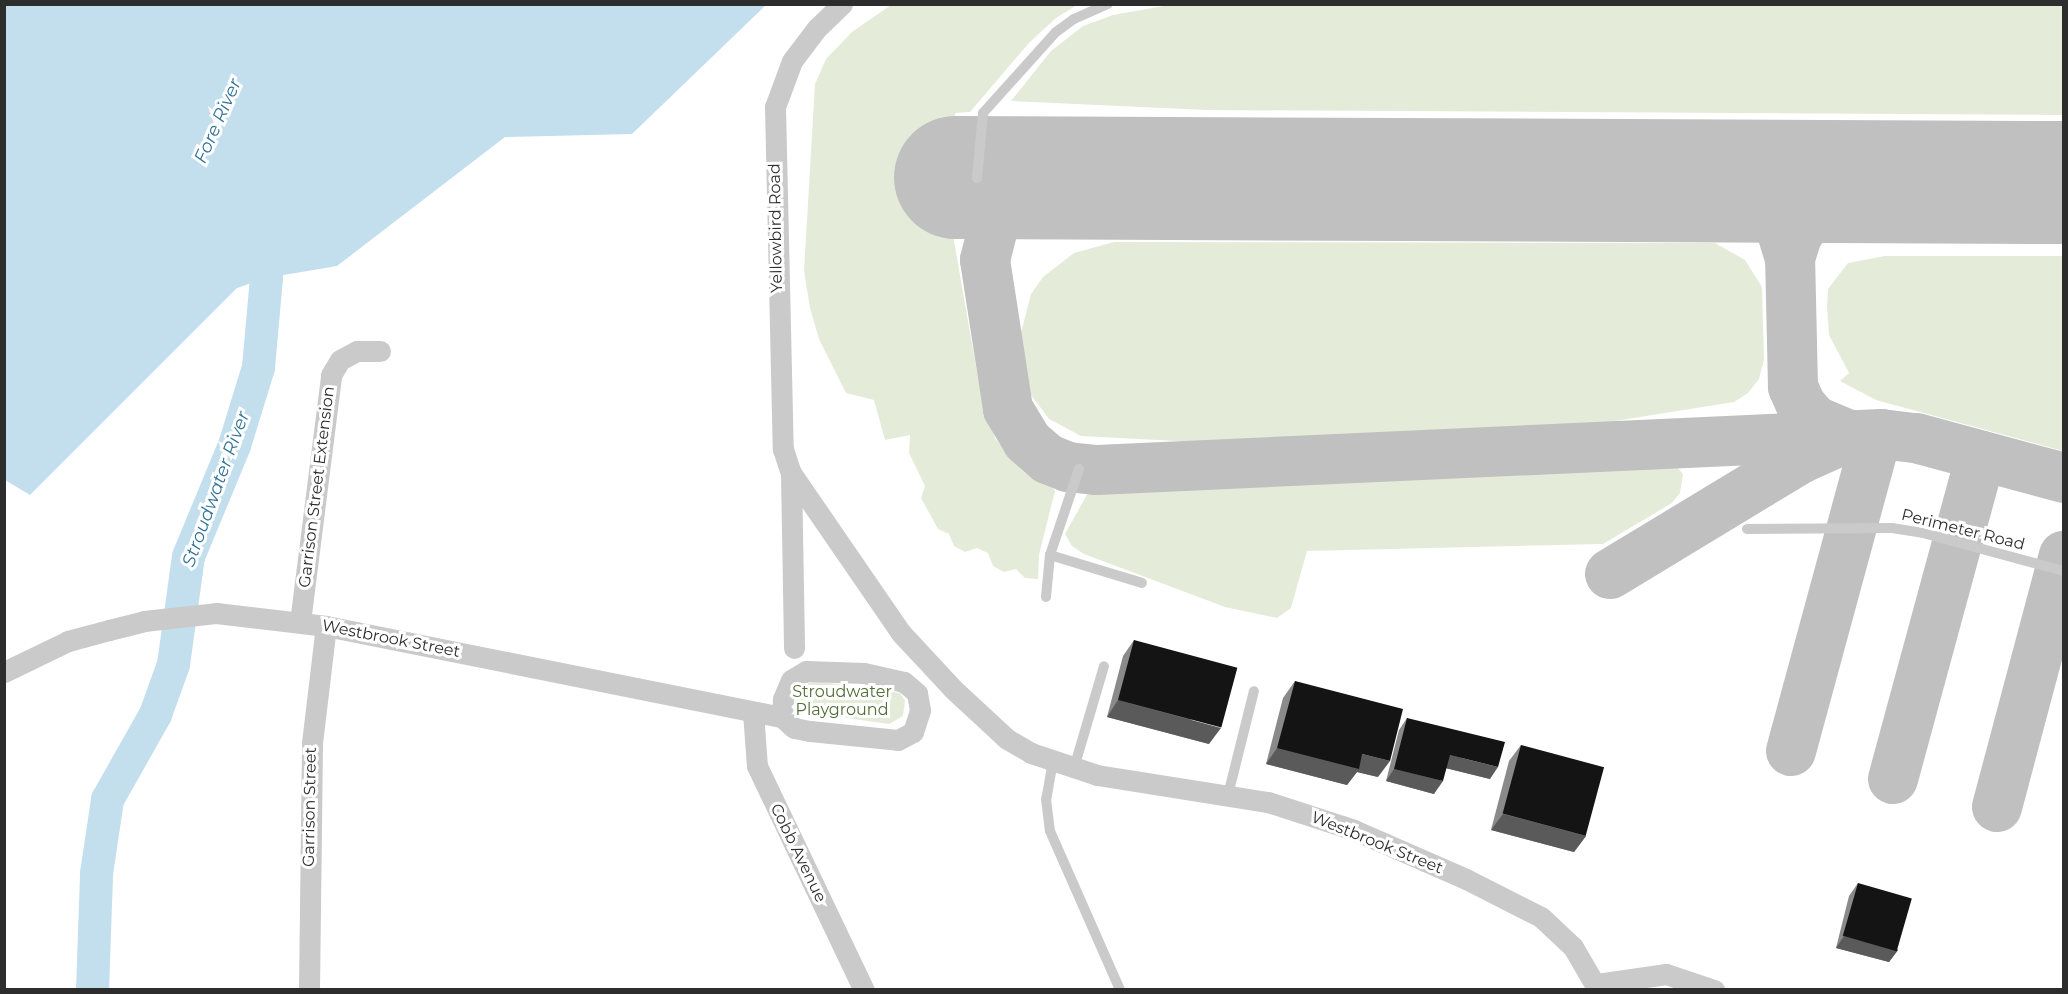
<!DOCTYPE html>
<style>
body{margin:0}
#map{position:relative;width:2068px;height:994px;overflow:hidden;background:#fff;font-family:Montserrat,sans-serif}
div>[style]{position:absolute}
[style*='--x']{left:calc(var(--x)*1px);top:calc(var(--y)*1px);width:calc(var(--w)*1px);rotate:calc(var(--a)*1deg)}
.green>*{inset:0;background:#e4ecd9}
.water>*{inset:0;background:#c3dfee}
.river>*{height:33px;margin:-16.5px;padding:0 16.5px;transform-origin:16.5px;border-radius:16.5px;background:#c3dfee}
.taxiway>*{height:50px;margin:-25px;padding:0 25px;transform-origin:25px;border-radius:25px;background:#c0c0c0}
.runway>*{height:123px;margin:-61.5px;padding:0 61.5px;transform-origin:61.5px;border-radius:61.5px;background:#c0c0c0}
.service>*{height:10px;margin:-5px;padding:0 5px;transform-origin:5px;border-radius:5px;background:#cacaca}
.minor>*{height:21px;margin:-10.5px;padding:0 10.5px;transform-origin:10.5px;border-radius:10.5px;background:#cacaca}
.wall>*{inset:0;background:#8a8a8a}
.shaded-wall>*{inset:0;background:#5a5a5a}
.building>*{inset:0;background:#141414;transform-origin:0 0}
span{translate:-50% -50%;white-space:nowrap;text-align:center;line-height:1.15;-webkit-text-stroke:6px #fff;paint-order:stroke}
.street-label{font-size:16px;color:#2d2d2d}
.park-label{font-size:16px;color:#526d36}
.water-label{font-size:18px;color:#337397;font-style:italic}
.frame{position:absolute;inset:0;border:6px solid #2d2d2d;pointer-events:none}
</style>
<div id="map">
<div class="green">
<div style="clip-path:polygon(1175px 4px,2063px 5px,2063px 115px,1206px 110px,1011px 101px,1051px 51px,1083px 26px,1113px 15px)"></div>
<div style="clip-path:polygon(891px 5px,1077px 5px,1056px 18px,1029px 43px,970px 112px,955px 113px,954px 241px,982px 401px,995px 438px,1010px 457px,1025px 473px,1051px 485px,1055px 491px,1039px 555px,1038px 579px,1025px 578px,1016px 569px,1004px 572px,993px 566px,988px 553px,977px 548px,965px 552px,954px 546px,949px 534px,938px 529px,921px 498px,925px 486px,909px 453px,910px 435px,885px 440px,874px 400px,846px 393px,819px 339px,810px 308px,804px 271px,815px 84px,826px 59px,852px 32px)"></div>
<div style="clip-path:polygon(1114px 242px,1715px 243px,1745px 260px,1762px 287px,1764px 360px,1759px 379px,1748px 393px,1734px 402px,1590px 425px,1214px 443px,1081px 436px,1049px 419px,1028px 391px,1018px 344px,1031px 294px,1043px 277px,1074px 253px)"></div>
<div style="clip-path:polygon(2063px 256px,2063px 451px,1876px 400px,1840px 381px,1849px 373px,1829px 335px,1827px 307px,1828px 289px,1848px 263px,1885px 256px)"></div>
<div style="clip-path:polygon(1653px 463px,1676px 466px,1683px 474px,1680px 493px,1672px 503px,1603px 544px,1307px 551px,1291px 608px,1277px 618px,1225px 607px,1084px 554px,1072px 546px,1065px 534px,1089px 491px)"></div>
<div style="clip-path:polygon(815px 681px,900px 693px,905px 701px,903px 716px,889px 724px,811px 713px,801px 704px,800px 696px,806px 684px)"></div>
</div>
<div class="water">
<div style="clip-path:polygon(5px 4px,766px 4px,766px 5px,632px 134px,505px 137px,337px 266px,266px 278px,237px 288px,30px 495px,5px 480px)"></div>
</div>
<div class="river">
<div style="--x:92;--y:990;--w:117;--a:-88"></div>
<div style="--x:96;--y:873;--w:75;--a:-81.5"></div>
<div style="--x:107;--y:799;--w:98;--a:-60.5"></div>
<div style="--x:155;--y:714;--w:53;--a:-70.2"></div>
<div style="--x:173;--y:664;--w:109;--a:-82.1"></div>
<div style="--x:188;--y:556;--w:120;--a:-67.5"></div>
<div style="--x:234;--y:445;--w:82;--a:-72.9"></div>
<div style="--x:258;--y:367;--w:89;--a:-84.9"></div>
<div style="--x:266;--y:278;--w:45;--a:-101.6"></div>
</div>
<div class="taxiway">
<div style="--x:1078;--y:178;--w:37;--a:169"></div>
<div style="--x:1042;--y:185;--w:31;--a:151"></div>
<div style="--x:1015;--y:200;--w:36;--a:128"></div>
<div style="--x:993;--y:228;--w:33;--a:104"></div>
<div style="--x:985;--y:260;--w:151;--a:81.2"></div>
<div style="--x:1008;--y:409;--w:37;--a:59"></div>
<div style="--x:1027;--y:441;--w:28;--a:41"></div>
<div style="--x:1048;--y:459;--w:22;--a:22"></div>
<div style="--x:1068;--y:467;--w:29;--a:6"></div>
<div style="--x:1097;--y:470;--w:785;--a:-2.63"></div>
<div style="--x:1881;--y:434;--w:35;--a:7"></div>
<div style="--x:1916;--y:438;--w:153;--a:15.1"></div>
<div style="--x:1703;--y:180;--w:34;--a:15"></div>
<div style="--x:1736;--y:189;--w:31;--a:32"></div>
<div style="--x:1762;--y:205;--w:28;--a:49"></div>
<div style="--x:1780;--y:226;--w:34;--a:73"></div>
<div style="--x:1849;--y:435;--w:38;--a:-157"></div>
<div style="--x:1814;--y:420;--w:20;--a:-131"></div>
<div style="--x:1801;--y:405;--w:20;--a:-114"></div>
<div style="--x:1793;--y:387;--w:129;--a:-91.3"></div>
<div style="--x:1790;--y:258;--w:23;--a:-72"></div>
<div style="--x:1797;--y:236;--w:30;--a:-57"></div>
<div style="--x:1813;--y:211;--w:29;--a:-38"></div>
<div style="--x:1836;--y:193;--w:36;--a:-18"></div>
<div style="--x:1610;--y:574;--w:222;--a:-31.2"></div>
<div style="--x:1800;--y:459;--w:44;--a:-24.2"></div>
<div style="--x:1791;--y:751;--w:327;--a:-74.8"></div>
<div style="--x:1893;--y:779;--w:335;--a:-74.8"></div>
<div style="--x:1997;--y:807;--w:260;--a:-75.1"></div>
</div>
<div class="runway">
<div style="--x:955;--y:177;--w:1109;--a:0.26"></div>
</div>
<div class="service">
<div style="--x:977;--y:178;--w:65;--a:-84.7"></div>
<div style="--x:983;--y:113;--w:109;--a:-48"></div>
<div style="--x:1056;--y:32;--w:22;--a:-36"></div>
<div style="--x:1074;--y:19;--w:37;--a:-24"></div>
<div style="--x:1747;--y:529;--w:145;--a:-0.4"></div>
<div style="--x:1892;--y:528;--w:31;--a:9"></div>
<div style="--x:1923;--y:533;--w:146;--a:15.1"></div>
<div style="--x:1050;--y:555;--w:96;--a:16.9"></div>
<div style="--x:1046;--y:597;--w:42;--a:-84.6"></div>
<div style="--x:1050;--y:555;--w:91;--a:-71.4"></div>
<div style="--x:1053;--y:761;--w:39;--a:100"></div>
<div style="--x:1046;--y:799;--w:32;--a:83"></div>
<div style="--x:1050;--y:831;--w:174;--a:66.2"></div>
<div style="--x:1074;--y:768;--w:106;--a:-73.6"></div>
<div style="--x:1228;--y:795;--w:107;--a:-76"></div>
</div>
<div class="minor">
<div style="--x:842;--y:4;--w:35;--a:136"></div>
<div style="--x:817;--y:28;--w:41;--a:127.1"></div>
<div style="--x:792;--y:61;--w:49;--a:110.3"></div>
<div style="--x:775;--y:107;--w:342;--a:88.7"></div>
<div style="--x:783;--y:449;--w:25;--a:72"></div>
<div style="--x:791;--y:473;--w:194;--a:55.5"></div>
<div style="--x:901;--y:633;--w:76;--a:47.1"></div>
<div style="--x:953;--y:689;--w:74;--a:42.8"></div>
<div style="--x:1007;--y:739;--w:28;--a:30"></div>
<div style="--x:1031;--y:753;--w:70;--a:18.4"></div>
<div style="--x:1097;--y:775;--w:173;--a:9"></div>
<div style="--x:1268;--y:802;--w:90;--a:18"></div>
<div style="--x:1354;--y:830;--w:122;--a:23.6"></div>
<div style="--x:1466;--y:879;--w:84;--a:26.9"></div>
<div style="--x:1541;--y:917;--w:44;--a:43.2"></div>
<div style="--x:1573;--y:947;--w:50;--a:59.8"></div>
<div style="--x:791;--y:473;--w:175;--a:89"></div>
<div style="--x:300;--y:622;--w:249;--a:-82.8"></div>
<div style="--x:331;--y:375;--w:17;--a:-59"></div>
<div style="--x:340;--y:360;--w:19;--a:-28"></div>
<div style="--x:357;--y:351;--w:23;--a:0"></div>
<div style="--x:4;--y:672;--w:71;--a:-25.8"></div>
<div style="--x:68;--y:641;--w:42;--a:-15"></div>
<div style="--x:109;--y:630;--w:36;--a:-14"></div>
<div style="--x:144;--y:621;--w:72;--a:-6.3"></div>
<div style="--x:216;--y:613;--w:111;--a:6.7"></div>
<div style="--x:326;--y:626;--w:465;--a:11.3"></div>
<div style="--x:782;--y:717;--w:16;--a:43"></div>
<div style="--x:794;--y:728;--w:16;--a:11"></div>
<div style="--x:810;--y:731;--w:88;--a:5.8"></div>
<div style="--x:898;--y:740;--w:17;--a:-28"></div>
<div style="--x:913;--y:732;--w:23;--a:-72"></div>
<div style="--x:920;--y:710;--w:17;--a:-100"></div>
<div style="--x:917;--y:693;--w:17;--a:-140"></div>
<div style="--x:904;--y:682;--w:41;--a:-167.3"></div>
<div style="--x:864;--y:673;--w:58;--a:-178"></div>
<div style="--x:806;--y:671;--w:17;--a:149"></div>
<div style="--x:791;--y:680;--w:21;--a:113"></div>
<div style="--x:783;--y:699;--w:18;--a:93"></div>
<div style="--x:753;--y:712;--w:54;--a:85.8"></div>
<div style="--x:757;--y:766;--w:248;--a:64.5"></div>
<div style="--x:1597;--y:984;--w:70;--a:-8.2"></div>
<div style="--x:1666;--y:974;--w:51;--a:18.4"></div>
<div style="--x:309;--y:990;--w:247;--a:-89.3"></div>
<div style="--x:312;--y:743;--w:118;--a:-83.2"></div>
</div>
<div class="wall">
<div style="clip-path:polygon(1134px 640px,1209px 744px,1107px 717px,1123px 656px)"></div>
<div style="clip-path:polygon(1295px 681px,1378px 777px,1357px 772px,1347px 785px,1266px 764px,1283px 698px)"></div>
<div style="clip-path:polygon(1407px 718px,1490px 779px,1446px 768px,1434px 794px,1386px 781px,1399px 730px)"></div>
<div style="clip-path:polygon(1521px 745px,1586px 836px,1574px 852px,1491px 830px,1509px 761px)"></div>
<div style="clip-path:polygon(1858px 883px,1898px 950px,1889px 962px,1836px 948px,1849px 896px)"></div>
</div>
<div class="shaded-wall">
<div style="clip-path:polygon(1118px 700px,1221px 728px,1209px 744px,1107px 717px)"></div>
<div style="clip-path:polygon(1277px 748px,1362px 754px,1390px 761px,1378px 777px,1357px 772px,1347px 785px,1266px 764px)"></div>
<div style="clip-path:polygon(1450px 755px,1498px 767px,1490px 779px,1441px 767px)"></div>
<div style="clip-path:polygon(1394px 769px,1443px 781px,1434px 794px,1386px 781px)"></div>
<div style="clip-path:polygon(1503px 814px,1586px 836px,1574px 852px,1491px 830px)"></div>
<div style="clip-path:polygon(1844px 936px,1898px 950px,1889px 962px,1836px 948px)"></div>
</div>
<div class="building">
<div style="left:1134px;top:640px;width:107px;height:62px;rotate:15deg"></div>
<div style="clip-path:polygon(1295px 681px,1403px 709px,1390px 761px,1362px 754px,1359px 769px,1277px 748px)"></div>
<div style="clip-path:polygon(1407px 718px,1505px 742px,1498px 767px,1450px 755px,1443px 781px,1394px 769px)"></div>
<div style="left:1521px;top:745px;width:86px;height:71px;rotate:15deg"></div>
<div style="left:1858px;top:883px;width:56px;height:55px;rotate:16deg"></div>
</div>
<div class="street-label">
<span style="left:776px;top:228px;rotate:-91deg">Yellowbird Road</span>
<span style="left:317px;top:487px;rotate:-83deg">Garrison Street Extension</span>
<span style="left:1963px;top:530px;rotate:14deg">Perimeter Road</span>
<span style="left:391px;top:639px;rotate:11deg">Westbrook Street</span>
<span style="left:310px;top:807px;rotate:-89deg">Garrison Street</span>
<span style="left:1377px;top:843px;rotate:22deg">Westbrook Street</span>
<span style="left:798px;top:853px;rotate:64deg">Cobb Avenue</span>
</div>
<div class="park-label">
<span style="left:842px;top:701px">Stroudwater<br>Playground</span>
</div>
<div class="water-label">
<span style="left:218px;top:121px;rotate:-66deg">Fore River</span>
<span style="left:216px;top:489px;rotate:-70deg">Stroudwater River</span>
</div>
<div class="frame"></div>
</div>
